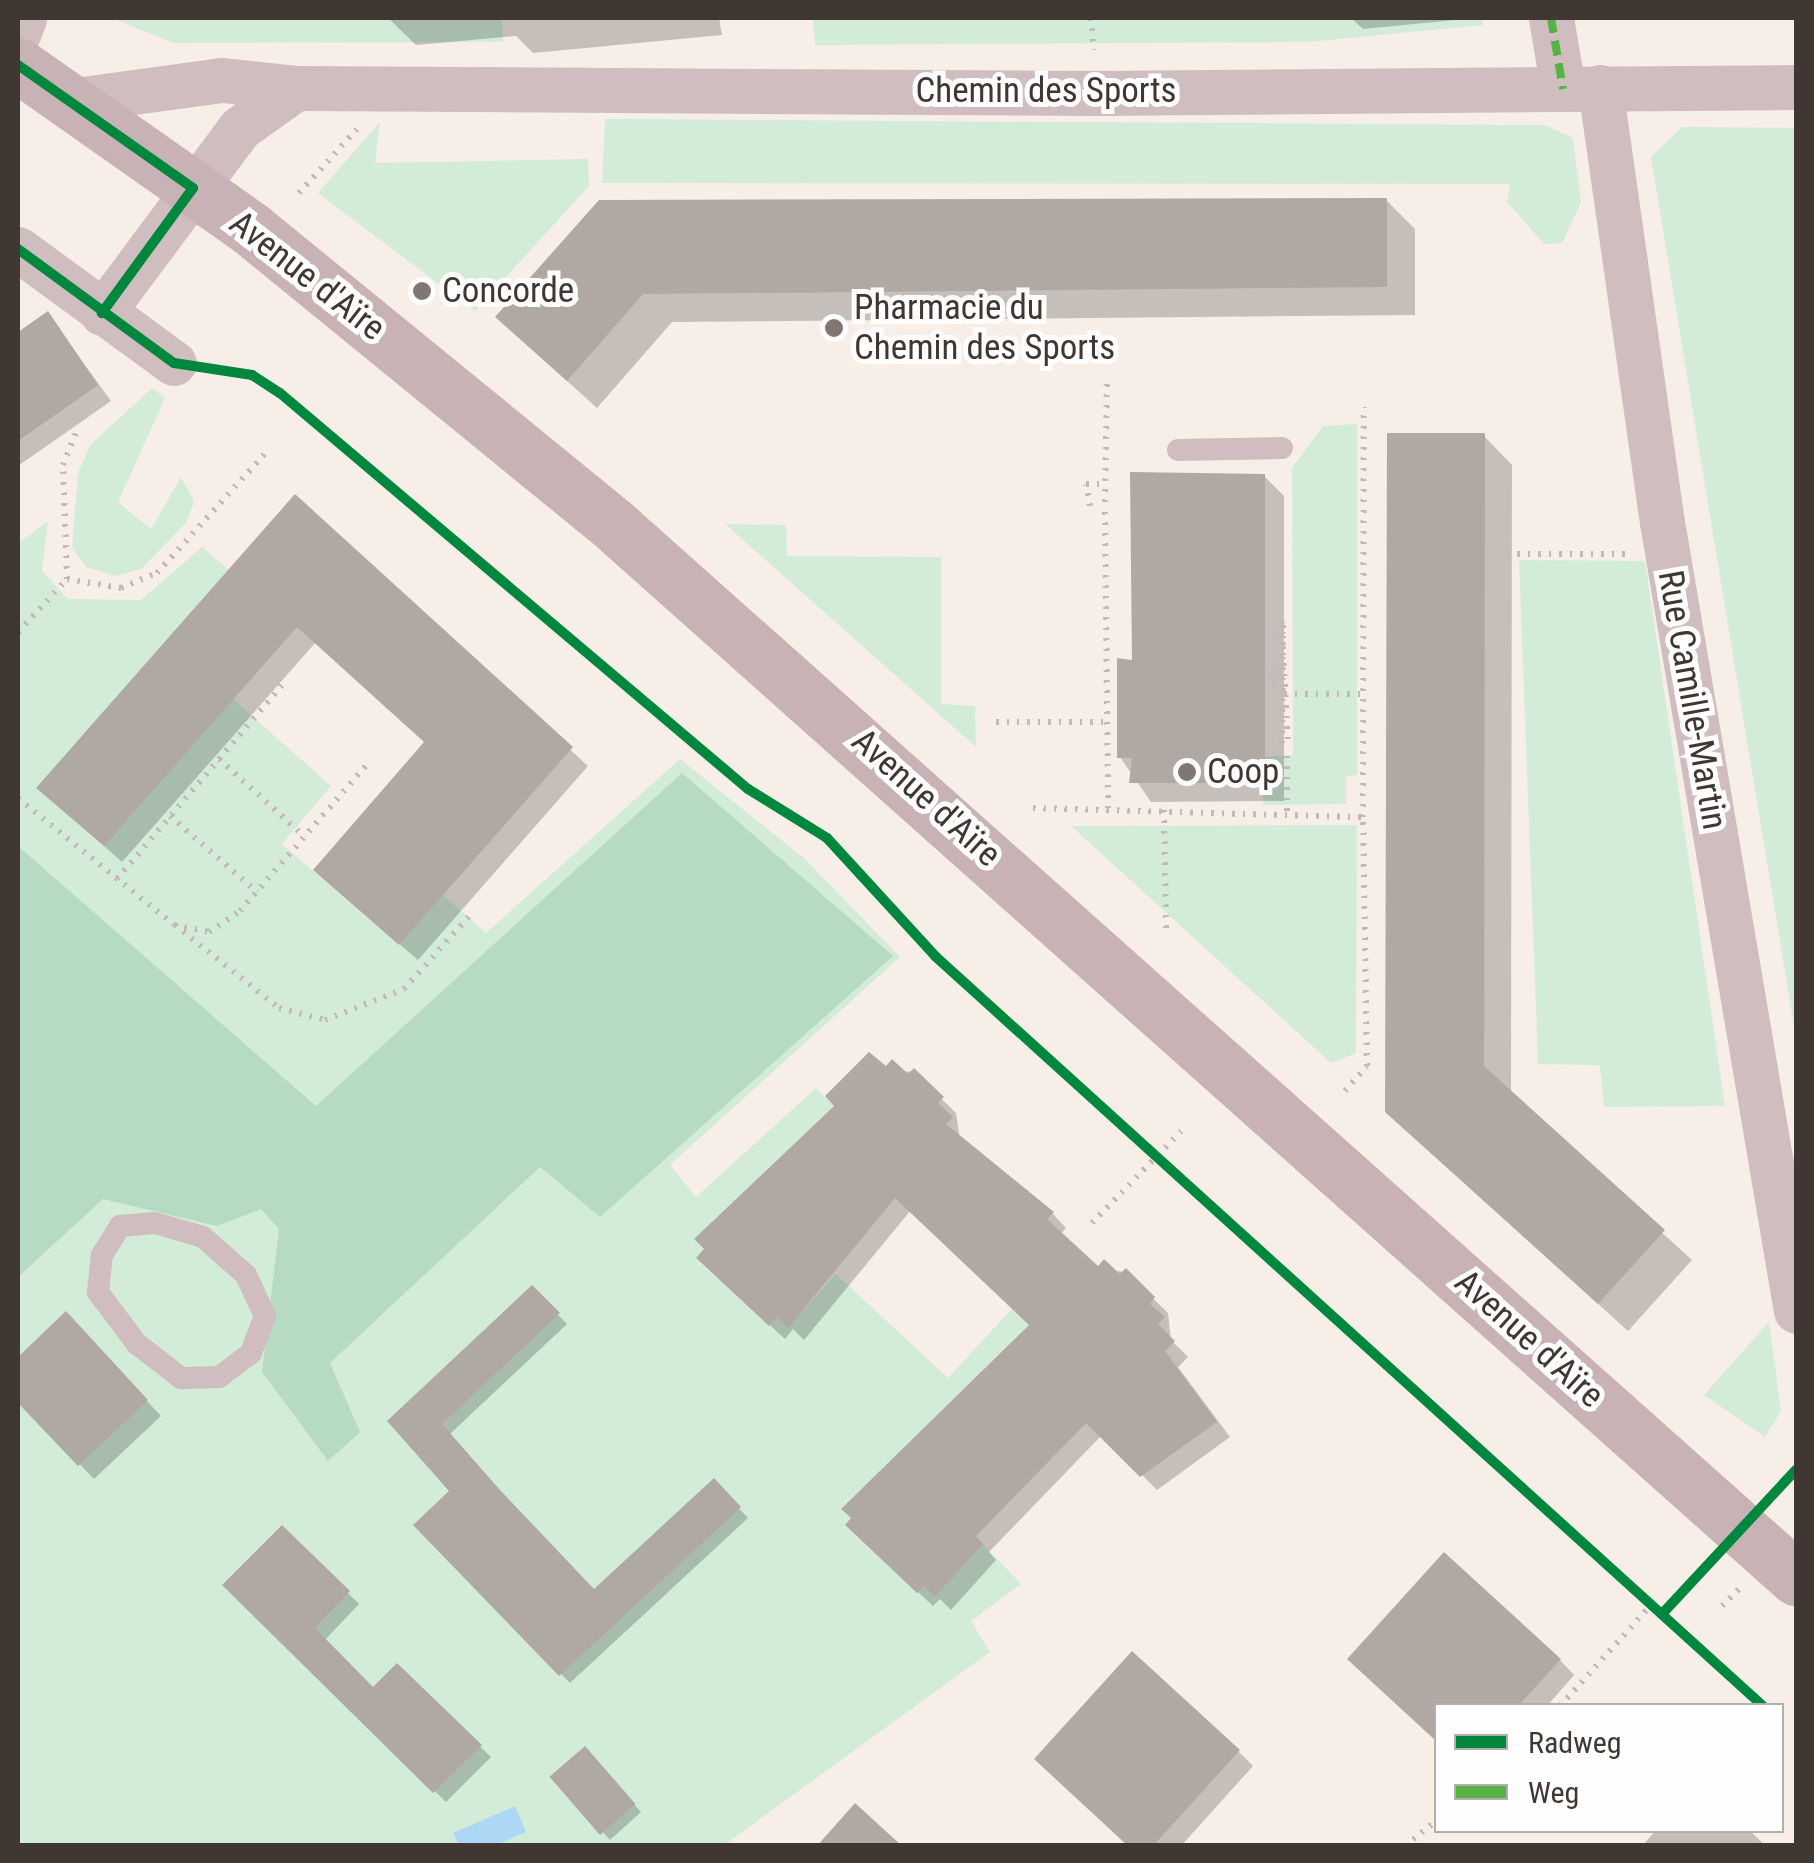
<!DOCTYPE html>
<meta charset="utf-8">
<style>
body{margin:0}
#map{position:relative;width:1814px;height:1863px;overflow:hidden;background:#f8eee8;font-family:"Roboto Condensed",sans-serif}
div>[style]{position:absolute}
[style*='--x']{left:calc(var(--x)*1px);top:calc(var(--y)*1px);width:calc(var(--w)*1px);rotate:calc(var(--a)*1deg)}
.green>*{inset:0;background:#d2ecd8}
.forest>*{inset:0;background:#b7dac2}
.water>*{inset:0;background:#add8f5}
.shadow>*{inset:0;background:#0003}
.building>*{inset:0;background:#b0a8a3;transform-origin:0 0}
.path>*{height:6px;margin-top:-3px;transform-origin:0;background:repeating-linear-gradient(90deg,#c5b8b8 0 2.5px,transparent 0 10.5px)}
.lane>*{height:22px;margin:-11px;padding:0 11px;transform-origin:11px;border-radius:11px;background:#cfbdc0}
.street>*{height:45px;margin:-22.5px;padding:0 22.5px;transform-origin:22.5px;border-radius:22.5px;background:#cfbdc0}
.secondary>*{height:55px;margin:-27.5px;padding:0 27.5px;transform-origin:27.5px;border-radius:27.5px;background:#c8b2b6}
.quiet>*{height:8px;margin-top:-4px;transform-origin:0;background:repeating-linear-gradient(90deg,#57b246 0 15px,transparent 0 23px)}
.cycleway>*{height:10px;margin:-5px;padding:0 5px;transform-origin:5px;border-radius:5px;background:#00873e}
.dots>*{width:28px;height:28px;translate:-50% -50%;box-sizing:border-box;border:5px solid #fdfdfd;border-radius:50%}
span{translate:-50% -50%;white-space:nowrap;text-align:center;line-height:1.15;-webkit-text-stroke:10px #fdfdfd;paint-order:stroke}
.street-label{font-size:35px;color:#403732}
.poi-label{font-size:35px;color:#403732}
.left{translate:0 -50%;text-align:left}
.frame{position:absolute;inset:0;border:20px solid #403732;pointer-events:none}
.legend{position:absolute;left:1434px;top:1703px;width:350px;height:130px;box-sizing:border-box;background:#fdfdfd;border:2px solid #b1aeac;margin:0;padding:12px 18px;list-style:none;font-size:30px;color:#403732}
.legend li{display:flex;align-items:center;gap:20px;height:50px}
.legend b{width:50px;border:2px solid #b1aeac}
</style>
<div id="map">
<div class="green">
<div style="clip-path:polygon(112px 18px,502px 18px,503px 42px,173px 43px)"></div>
<div style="clip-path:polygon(813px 18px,1482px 18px,1483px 25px,1309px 42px,815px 45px)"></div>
<div style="clip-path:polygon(605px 119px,1545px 125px,1573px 138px,1581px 203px,1562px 243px,1544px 244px,1507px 202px,1510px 184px,602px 183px)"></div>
<div style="clip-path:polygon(380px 122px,375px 163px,588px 159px,589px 186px,475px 311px,318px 193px)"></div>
<div style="clip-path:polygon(1682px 127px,1796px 128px,1796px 1039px,1651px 157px)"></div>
<div style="clip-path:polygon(152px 388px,165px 398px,118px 502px,151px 529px,181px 477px,194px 501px,186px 523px,141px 569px,115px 576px,86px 567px,72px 547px,78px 473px,90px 445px)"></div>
<div style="clip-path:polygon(1357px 424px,1357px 775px,1346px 776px,1346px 804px,1263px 805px,1264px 757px,1293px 755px,1292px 468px,1323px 426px)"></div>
<div style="clip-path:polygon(48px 521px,42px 571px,68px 599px,141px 600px,202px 547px,229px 570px,37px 788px,103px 846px,233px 699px,331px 786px,282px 844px,399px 945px,443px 895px,486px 933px,680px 759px,805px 859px,900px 957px,670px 1165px,696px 1197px,816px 1088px,834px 1106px,694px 1239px,704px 1249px,696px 1259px,769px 1326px,777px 1317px,788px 1327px,836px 1274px,948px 1378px,1030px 1289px,1047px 1307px,841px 1509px,851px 1518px,845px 1526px,917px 1593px,924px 1586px,935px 1597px,983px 1544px,1021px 1584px,971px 1621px,990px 1652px,724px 1845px,18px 1846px,18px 544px)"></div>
<div style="clip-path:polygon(725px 524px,786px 525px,787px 556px,941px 557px,941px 704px,975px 706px,976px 747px)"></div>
<div style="clip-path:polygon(1519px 560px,1645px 561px,1725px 1106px,1604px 1107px,1600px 1065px,1538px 1064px)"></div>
<div style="clip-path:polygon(1357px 825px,1356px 1053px,1331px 1063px,1071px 826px)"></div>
<div style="clip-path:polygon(1769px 1322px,1781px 1411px,1765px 1437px,1704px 1395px)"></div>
</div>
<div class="forest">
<div style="clip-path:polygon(682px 773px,893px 956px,600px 1217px,540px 1167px,330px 1363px,360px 1432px,328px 1461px,262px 1372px,279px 1229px,261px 1209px,217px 1226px,103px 1199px,18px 1277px,18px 846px,316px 1106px)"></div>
</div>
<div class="water">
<div style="clip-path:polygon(515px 1806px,526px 1832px,496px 1845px,459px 1845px,453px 1833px)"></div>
</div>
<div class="shadow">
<div style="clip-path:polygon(388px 18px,719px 18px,722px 35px,533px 53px,516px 36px,416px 45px)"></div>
<div style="clip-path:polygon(1351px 18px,1476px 18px,1363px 29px)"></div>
<div style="clip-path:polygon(1386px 200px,1415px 229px,1415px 315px,672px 322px,597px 408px,527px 345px,600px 203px)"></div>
<div style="clip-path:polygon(48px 314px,111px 401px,18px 466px,18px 335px)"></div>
<div style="clip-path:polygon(1484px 436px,1512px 465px,1511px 1095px,1692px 1260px,1628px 1331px,1417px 1140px)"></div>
<div style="clip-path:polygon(1264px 476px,1284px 496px,1284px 801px,1151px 802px,1120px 757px,1134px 663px)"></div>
<div style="clip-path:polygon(295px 498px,588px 766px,418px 960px,334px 887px,427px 743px,316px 642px,122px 862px,57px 805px)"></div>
<div style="clip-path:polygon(886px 1070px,914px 1072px,956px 1113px,960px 1139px,1052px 1213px,1066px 1228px,1060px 1235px,1098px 1269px,1126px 1272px,1168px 1313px,1171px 1340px,1188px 1357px,1178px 1367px,1230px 1437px,1157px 1490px,1102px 1435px,989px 1552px,996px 1560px,951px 1610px,940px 1599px,933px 1606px,862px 1540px,1032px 1325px,911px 1210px,804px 1340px,793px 1329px,785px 1339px,714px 1273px)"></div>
<div style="clip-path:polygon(532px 1288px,567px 1324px,449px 1435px,510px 1502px,594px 1592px,714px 1482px,748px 1518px,570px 1683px,416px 1525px,453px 1491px,390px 1421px)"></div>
<div style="clip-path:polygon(66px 1315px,161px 1416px,94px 1479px,18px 1400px,18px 1361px)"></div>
<div style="clip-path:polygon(282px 1528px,359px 1604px,324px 1641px,373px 1690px,397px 1666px,491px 1757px,446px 1802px,226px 1585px)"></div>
<div style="clip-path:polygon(1560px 1660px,1574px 1675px,1547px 1706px,1436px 1706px,1436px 1739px,1365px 1674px)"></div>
<div style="clip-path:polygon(1238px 1751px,1253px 1766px,1181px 1846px,1130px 1846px)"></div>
<div style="clip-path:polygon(592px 1756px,641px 1812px,610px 1840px,553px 1778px)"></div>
<div style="clip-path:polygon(1656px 1830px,1749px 1830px,1766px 1846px,1642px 1846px)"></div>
</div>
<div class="building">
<div style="clip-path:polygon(1387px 198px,1387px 287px,643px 294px,567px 381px,495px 317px,599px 200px)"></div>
<div style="clip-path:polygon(48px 311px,98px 385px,18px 441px,18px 332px)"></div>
<div style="clip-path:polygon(1387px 433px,1485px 433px,1484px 1066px,1665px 1230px,1598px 1304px,1385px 1112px)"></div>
<div style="clip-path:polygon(1130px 472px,1265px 474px,1265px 783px,1129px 783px,1132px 758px,1117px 758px,1117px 658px,1132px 660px)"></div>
<div style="clip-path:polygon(295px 494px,573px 747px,399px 945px,313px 870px,424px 742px,297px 627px,104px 846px,36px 788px)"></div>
<div style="clip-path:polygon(869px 1052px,886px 1066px,892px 1059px,908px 1074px,914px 1068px,944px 1097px,938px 1103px,953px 1117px,946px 1124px,1054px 1212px,1047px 1219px,1098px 1266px,1104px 1259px,1120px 1274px,1126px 1268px,1155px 1297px,1150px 1304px,1165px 1317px,1158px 1324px,1175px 1341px,1165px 1351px,1217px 1422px,1140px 1477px,1086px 1423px,976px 1536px,983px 1544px,935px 1597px,924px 1586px,917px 1593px,845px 1525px,851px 1518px,841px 1509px,1029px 1325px,895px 1198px,788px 1328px,777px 1317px,769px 1326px,696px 1258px,704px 1249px,694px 1239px,834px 1106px,825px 1096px)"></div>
<div style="clip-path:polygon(532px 1285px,560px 1313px,442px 1424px,500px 1490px,594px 1589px,714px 1478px,741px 1507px,559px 1676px,413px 1525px,449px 1491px,387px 1421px)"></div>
<div style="clip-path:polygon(66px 1311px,148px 1400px,78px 1466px,18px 1403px,18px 1357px)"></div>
<div style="clip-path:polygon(282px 1525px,350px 1591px,315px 1628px,373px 1687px,397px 1663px,482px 1745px,433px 1793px,222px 1585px)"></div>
<div style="clip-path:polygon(1444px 1552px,1561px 1659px,1518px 1706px,1436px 1706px,1436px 1741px,1347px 1659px)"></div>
<div style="clip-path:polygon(1132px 1651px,1240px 1750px,1153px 1846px,1128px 1846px,1034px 1759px)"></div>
<div style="left:585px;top:1746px;width:77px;height:47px;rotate:49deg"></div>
<div style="clip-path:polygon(855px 1803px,902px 1846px,817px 1846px)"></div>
</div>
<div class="path">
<div style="--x:1091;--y:18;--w:32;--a:85"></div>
<div style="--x:299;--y:193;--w:86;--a:-47.8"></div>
<div style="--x:1105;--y:502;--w:125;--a:-89.1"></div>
<div style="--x:1090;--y:506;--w:22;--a:-100"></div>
<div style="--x:1086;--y:484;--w:18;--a:0"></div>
<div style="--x:1105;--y:512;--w:296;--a:89.4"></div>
<div style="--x:1507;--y:554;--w:119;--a:0"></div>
<div style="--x:67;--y:579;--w:55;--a:9.5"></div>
<div style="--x:121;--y:588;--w:39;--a:-23"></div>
<div style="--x:157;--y:573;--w:166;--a:-47.9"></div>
<div style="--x:1281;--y:611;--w:132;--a:87"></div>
<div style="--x:18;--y:632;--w:72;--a:-47.2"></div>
<div style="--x:67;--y:579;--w:114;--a:-92"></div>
<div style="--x:63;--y:465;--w:37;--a:-68"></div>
<div style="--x:996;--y:722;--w:111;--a:0"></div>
<div style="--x:1282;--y:743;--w:120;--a:-89.5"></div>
<div style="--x:1283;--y:623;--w:8;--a:180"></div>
<div style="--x:1275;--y:623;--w:71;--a:90.8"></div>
<div style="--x:1274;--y:694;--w:89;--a:0"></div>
<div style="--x:1287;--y:756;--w:60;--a:90"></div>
<div style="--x:219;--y:759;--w:116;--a:42.2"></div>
<div style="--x:18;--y:798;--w:201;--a:39.1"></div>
<div style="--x:174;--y:925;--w:36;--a:11"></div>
<div style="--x:209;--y:932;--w:37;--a:-34"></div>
<div style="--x:240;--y:911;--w:198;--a:-49.1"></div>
<div style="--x:1033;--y:808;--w:330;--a:1.6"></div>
<div style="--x:1363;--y:817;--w:410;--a:-89.9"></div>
<div style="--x:1164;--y:810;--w:119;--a:89"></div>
<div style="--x:170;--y:816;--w:116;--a:41.1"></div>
<div style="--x:117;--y:879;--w:256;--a:-49.6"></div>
<div style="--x:175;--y:925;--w:133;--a:38.6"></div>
<div style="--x:279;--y:1008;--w:48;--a:14.6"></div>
<div style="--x:325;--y:1020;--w:85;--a:-21.4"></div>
<div style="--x:404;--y:989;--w:102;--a:-48.2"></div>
<div style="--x:1345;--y:1091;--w:33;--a:-49"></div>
<div style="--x:1367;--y:1066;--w:249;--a:-90.9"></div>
<div style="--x:1092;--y:1223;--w:128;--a:-45.9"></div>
<div style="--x:1722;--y:1606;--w:25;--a:-45"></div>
<div style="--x:1560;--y:1706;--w:137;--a:-48"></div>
<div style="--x:1405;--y:1846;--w:40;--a:-39"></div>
</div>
<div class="lane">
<div style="--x:1178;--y:450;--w:104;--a:-1.1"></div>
<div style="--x:155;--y:1223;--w:50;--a:16.3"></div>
<div style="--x:203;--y:1237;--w:57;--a:41.5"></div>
<div style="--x:246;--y:1275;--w:45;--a:65.1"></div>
<div style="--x:265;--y:1316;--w:40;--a:111"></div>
<div style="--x:251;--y:1353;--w:40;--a:143"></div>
<div style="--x:219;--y:1377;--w:38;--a:178"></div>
<div style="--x:181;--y:1378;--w:56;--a:-142.3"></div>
<div style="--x:137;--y:1344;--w:65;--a:-126.9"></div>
<div style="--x:98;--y:1292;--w:37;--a:-84"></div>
<div style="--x:102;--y:1255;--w:34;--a:-58"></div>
<div style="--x:120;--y:1226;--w:35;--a:-5"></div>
</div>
<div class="street">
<div style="--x:1551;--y:18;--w:72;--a:80.4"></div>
<div style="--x:18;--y:34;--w:17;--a:-69"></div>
<div style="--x:1600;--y:87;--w:439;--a:81.9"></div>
<div style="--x:1662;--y:522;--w:800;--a:80.36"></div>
<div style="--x:68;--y:101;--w:155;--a:-7.8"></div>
<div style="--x:222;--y:80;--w:74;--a:6.2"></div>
<div style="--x:296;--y:88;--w:800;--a:0.36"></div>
<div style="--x:1096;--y:93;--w:700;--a:-0.49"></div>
<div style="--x:18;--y:249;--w:193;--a:36.2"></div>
<div style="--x:102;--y:313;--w:231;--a:-53.3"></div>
<div style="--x:240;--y:128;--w:69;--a:-35.5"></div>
</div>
<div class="secondary">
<div style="--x:18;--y:65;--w:285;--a:35.1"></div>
<div style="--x:251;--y:229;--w:473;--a:39.2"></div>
<div style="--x:617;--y:528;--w:1579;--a:41.69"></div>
</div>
<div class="quiet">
<div style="--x:1551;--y:18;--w:72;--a:80.4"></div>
</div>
<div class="cycleway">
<div style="--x:18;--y:65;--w:214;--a:35.1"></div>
<div style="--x:193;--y:188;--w:155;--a:126.1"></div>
<div style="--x:18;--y:249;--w:193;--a:36.2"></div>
<div style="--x:174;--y:363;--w:79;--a:8.7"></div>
<div style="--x:252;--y:375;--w:33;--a:33"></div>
<div style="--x:280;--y:393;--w:613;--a:40.24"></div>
<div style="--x:748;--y:789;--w:93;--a:31.8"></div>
<div style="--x:827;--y:838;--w:160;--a:47.5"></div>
<div style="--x:935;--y:956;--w:1117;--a:42.17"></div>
<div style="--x:1662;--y:1614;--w:197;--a:-47.1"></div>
</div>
<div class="dots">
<div style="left:422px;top:291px;background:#807772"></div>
<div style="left:834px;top:328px;background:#807772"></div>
<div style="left:1187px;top:772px;background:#807772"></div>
</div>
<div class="street-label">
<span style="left:1046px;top:91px">Chemin des Sports</span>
<span style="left:307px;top:276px;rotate:38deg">Avenue d'Aïre</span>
<span style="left:1692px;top:700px;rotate:80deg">Rue Camille-Martin</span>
<span style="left:926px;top:798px;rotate:42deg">Avenue d'Aïre</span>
<span style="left:1529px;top:1339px;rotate:42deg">Avenue d'Aïre</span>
</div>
<div class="poi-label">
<span class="left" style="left:442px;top:291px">Concorde</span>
<span class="left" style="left:854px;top:328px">Pharmacie du<br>Chemin des Sports</span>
<span class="left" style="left:1207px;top:772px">Coop</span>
</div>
<div class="frame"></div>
<ul class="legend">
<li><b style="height:12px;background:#00873e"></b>Radweg</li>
<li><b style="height:12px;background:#57b246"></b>Weg</li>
</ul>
</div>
